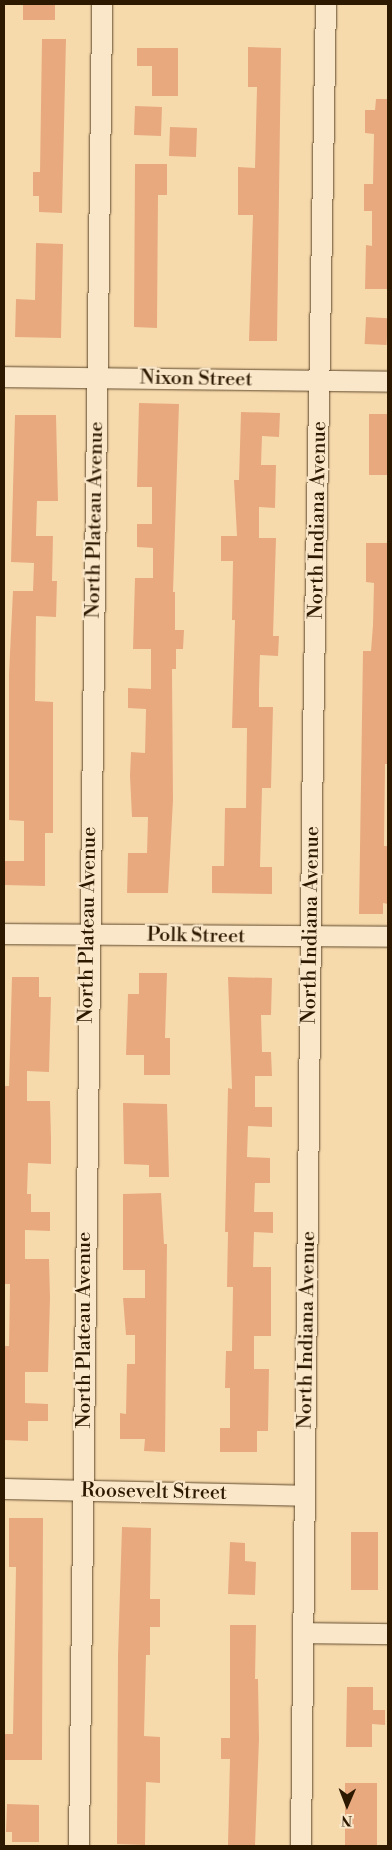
<!DOCTYPE html>
<style>
body{margin:0}
#map{position:relative;width:392px;height:1850px;overflow:hidden;background:#f7daac;font-family:"Libre Bodoni",serif}
div>[style]{position:absolute}
[style*='--x']{left:calc(var(--x)*1px);top:calc(var(--y)*1px);width:calc(var(--w)*1px);rotate:calc(var(--a)*1deg)}
.building>*{inset:0;background:#e8a97f;transform-origin:0 0}
.roads{filter:drop-shadow(0 0 1px #5f492b) drop-shadow(0 0 1px #5f492b)}
.minor>*{height:20px;margin:-10px;padding:0 10px;transform-origin:10px;border-radius:10px;background:#fae7c9}
span{translate:-50% -50%;white-space:nowrap;text-align:center;line-height:1.15;-webkit-text-stroke:4.5px #fae7c9;paint-order:stroke}
.street-label{font-size:20px;color:#2c1900}
.frame{position:absolute;inset:0;border:5px solid #2c1900;pointer-events:none}
.north{position:absolute;left:322px;top:1780px;width:50px;height:50px;-webkit-text-stroke:4px #fae7c9;paint-order:stroke;rotate:181deg;font-size:14px;font-weight:700;line-height:20px;text-align:center;color:#2c1900}
.north::after{content:'';display:block;margin:auto;width:18px;height:22px;background:#2c1900;clip-path:polygon(50% 0,100% 100%,50% 72%,0 100%)}
</style>
<div id="map">
<div class="building">
<div style="left:23px;top:4px;width:32px;height:16px"></div>
<div style="clip-path:polygon(42px 39px,66px 39px,62px 213px,39px 212px,39px 196px,33px 196px,33px 172px,40px 172px)"></div>
<div style="clip-path:polygon(248px 47px,281px 48px,277px 341px,249px 341px,253px 215px,238px 215px,238px 167px,255px 168px,257px 87px,248px 87px)"></div>
<div style="clip-path:polygon(137px 48px,178px 48px,178px 96px,152px 96px,152px 66px,137px 66px)"></div>
<div style="clip-path:polygon(376px 99px,388px 99px,388px 289px,365px 289px,366px 245px,372px 246px,372px 211px,364px 211px,364px 184px,373px 184px,374px 134px,365px 133px,365px 110px,375px 110px)"></div>
<div style="left:135px;top:106px;width:27px;height:29px;rotate:2deg"></div>
<div style="left:170px;top:127px;width:27px;height:29px;rotate:2deg"></div>
<div style="clip-path:polygon(135px 164px,167px 164px,167px 195px,158px 195px,157px 328px,134px 327px)"></div>
<div style="clip-path:polygon(36px 243px,63px 244px,61px 338px,15px 337px,16px 299px,35px 300px)"></div>
<div style="left:366px;top:317px;width:22px;height:27px;rotate:3deg"></div>
<div style="clip-path:polygon(139px 403px,179px 404px,173px 592px,175px 592px,175px 630px,184px 630px,183px 649px,176px 649px,176px 669px,172px 669px,173px 800px,168px 893px,127px 893px,128px 853px,147px 853px,148px 817px,132px 817px,130px 776px,131px 752px,145px 753px,146px 709px,128px 708px,128px 688px,151px 689px,151px 649px,133px 649px,135px 578px,153px 578px,153px 548px,137px 547px,137px 524px,152px 524px,152px 487px,137px 487px)"></div>
<div style="clip-path:polygon(241px 412px,280px 413px,279px 437px,262px 436px,261px 465px,276px 465px,275px 508px,259px 507px,259px 538px,276px 538px,273px 636px,279px 636px,278px 656px,260px 655px,259px 690px,259px 707px,273px 707px,271px 788px,262px 788px,260px 867px,272px 867px,272px 894px,212px 893px,212px 866px,224px 866px,225px 808px,246px 808px,247px 728px,232px 728px,235px 620px,232px 620px,233px 561px,221px 561px,221px 536px,237px 536px,234px 480px,239px 480px)"></div>
<div style="left:369px;top:414px;width:19px;height:61px"></div>
<div style="clip-path:polygon(15px 415px,56px 415px,58px 501px,37px 501px,36px 536px,53px 536px,52px 581px,57px 581px,56px 617px,36px 616px,35px 701px,53px 702px,53px 833px,45px 833px,45px 886px,4px 885px,5px 861px,24px 861px,24px 821px,9px 820px,9px 674px,13px 591px,33px 591px,34px 563px,11px 562px)"></div>
<div style="clip-path:polygon(366px 543px,388px 543px,388px 764px,385px 764px,384px 846px,388px 846px,388px 904px,383px 903px,383px 914px,359px 914px,363px 651px,371px 651px,373px 625px,374px 583px,366px 582px)"></div>
<div style="clip-path:polygon(139px 973px,167px 973px,165px 1038px,170px 1038px,170px 1075px,144px 1075px,144px 1055px,126px 1055px,128px 994px,139px 994px)"></div>
<div style="clip-path:polygon(12px 977px,39px 977px,39px 997px,51px 997px,49px 1072px,27px 1071px,27px 1101px,50px 1101px,51px 1137px,51px 1164px,28px 1163px,27px 1194px,31px 1194px,31px 1212px,50px 1212px,50px 1231px,25px 1230px,25px 1259px,49px 1259px,50px 1298px,48px 1372px,25px 1372px,25px 1403px,48px 1404px,48px 1421px,28px 1421px,28px 1441px,4px 1440px,5px 1346px,9px 1346px,10px 1284px,4px 1284px,5px 1086px,9px 1086px)"></div>
<div style="clip-path:polygon(228px 977px,272px 978px,271px 1015px,261px 1015px,262px 1052px,271px 1052px,272px 1076px,255px 1076px,255px 1107px,272px 1107px,272px 1127px,248px 1126px,247px 1157px,270px 1158px,270px 1183px,255px 1183px,254px 1212px,273px 1212px,273px 1233px,254px 1232px,253px 1267px,271px 1267px,271px 1336px,254px 1336px,254px 1369px,269px 1369px,268px 1431px,257px 1431px,257px 1452px,220px 1452px,220px 1428px,230px 1428px,230px 1388px,225px 1388px,226px 1351px,232px 1351px,233px 1287px,227px 1287px,228px 1232px,225px 1232px,228px 1088px,232px 1089px)"></div>
<div style="clip-path:polygon(123px 1103px,167px 1104px,169px 1177px,149px 1177px,149px 1165px,124px 1164px)"></div>
<div style="clip-path:polygon(161px 1193px,164px 1244px,167px 1244px,165px 1452px,144px 1451px,145px 1439px,120px 1439px,120px 1413px,126px 1414px,127px 1364px,135px 1364px,135px 1335px,126px 1335px,123px 1298px,145px 1298px,145px 1270px,123px 1270px,123px 1194px)"></div>
<div style="clip-path:polygon(9px 1518px,43px 1518px,42px 1760px,4px 1760px,4px 1734px,13px 1734px,16px 1567px,9px 1567px)"></div>
<div style="clip-path:polygon(122px 1527px,151px 1528px,150px 1599px,160px 1599px,160px 1627px,150px 1627px,150px 1655px,146px 1655px,144px 1736px,160px 1737px,160px 1783px,146px 1782px,145px 1845px,117px 1844px,118px 1655px)"></div>
<div style="left:351px;top:1532px;width:27px;height:58px"></div>
<div style="clip-path:polygon(230px 1542px,245px 1543px,245px 1561px,256px 1562px,255px 1595px,228px 1594px)"></div>
<div style="clip-path:polygon(230px 1625px,256px 1625px,255px 1679px,258px 1679px,259px 1739px,255px 1846px,228px 1845px,230px 1759px,221px 1759px,221px 1738px,230px 1738px)"></div>
<div style="clip-path:polygon(347px 1687px,373px 1687px,373px 1710px,385px 1710px,385px 1725px,372px 1724px,372px 1747px,346px 1747px)"></div>
<div style="left:345px;top:1783px;width:32px;height:63px"></div>
<div style="clip-path:polygon(7px 1804px,39px 1805px,39px 1842px,12px 1842px,12px 1832px,6px 1832px)"></div>
</div>
<div class="roads">
<div class="minor">
<div style="--x:4;--y:377;--w:384;--a:0.7"></div>
<div style="--x:4;--y:934;--w:384;--a:0.4"></div>
<div style="--x:4;--y:1489;--w:301;--a:1.3"></div>
<div style="--x:303;--y:1633;--w:85;--a:0.7"></div>
<div style="--x:79;--y:1846;--w:1842;--a:-89.28"></div>
<div style="--x:301;--y:1846;--w:1107;--a:-89.38"></div>
<div style="--x:313;--y:739;--w:735;--a:-88.99"></div>
</div>
</div>
<div class="street-label">
<span style="left:196px;top:379px;rotate:1deg">Nixon Street</span>
<span style="left:95px;top:520px;rotate:-89deg">North Plateau Avenue</span>
<span style="left:318px;top:520px;rotate:-89deg">North Indiana Avenue</span>
<span style="left:88px;top:925px;rotate:-89deg">North Plateau Avenue</span>
<span style="left:311px;top:925px;rotate:-89deg">North Indiana Avenue</span>
<span style="left:196px;top:936px;rotate:1deg">Polk Street</span>
<span style="left:84px;top:1330px;rotate:-90deg">North Plateau Avenue</span>
<span style="left:307px;top:1330px;rotate:-89deg">North Indiana Avenue</span>
<span style="left:154px;top:1492px;rotate:1deg">Roosevelt Street</span>
</div>
<div class="frame"></div>
<div class="north">N</div>
</div>
